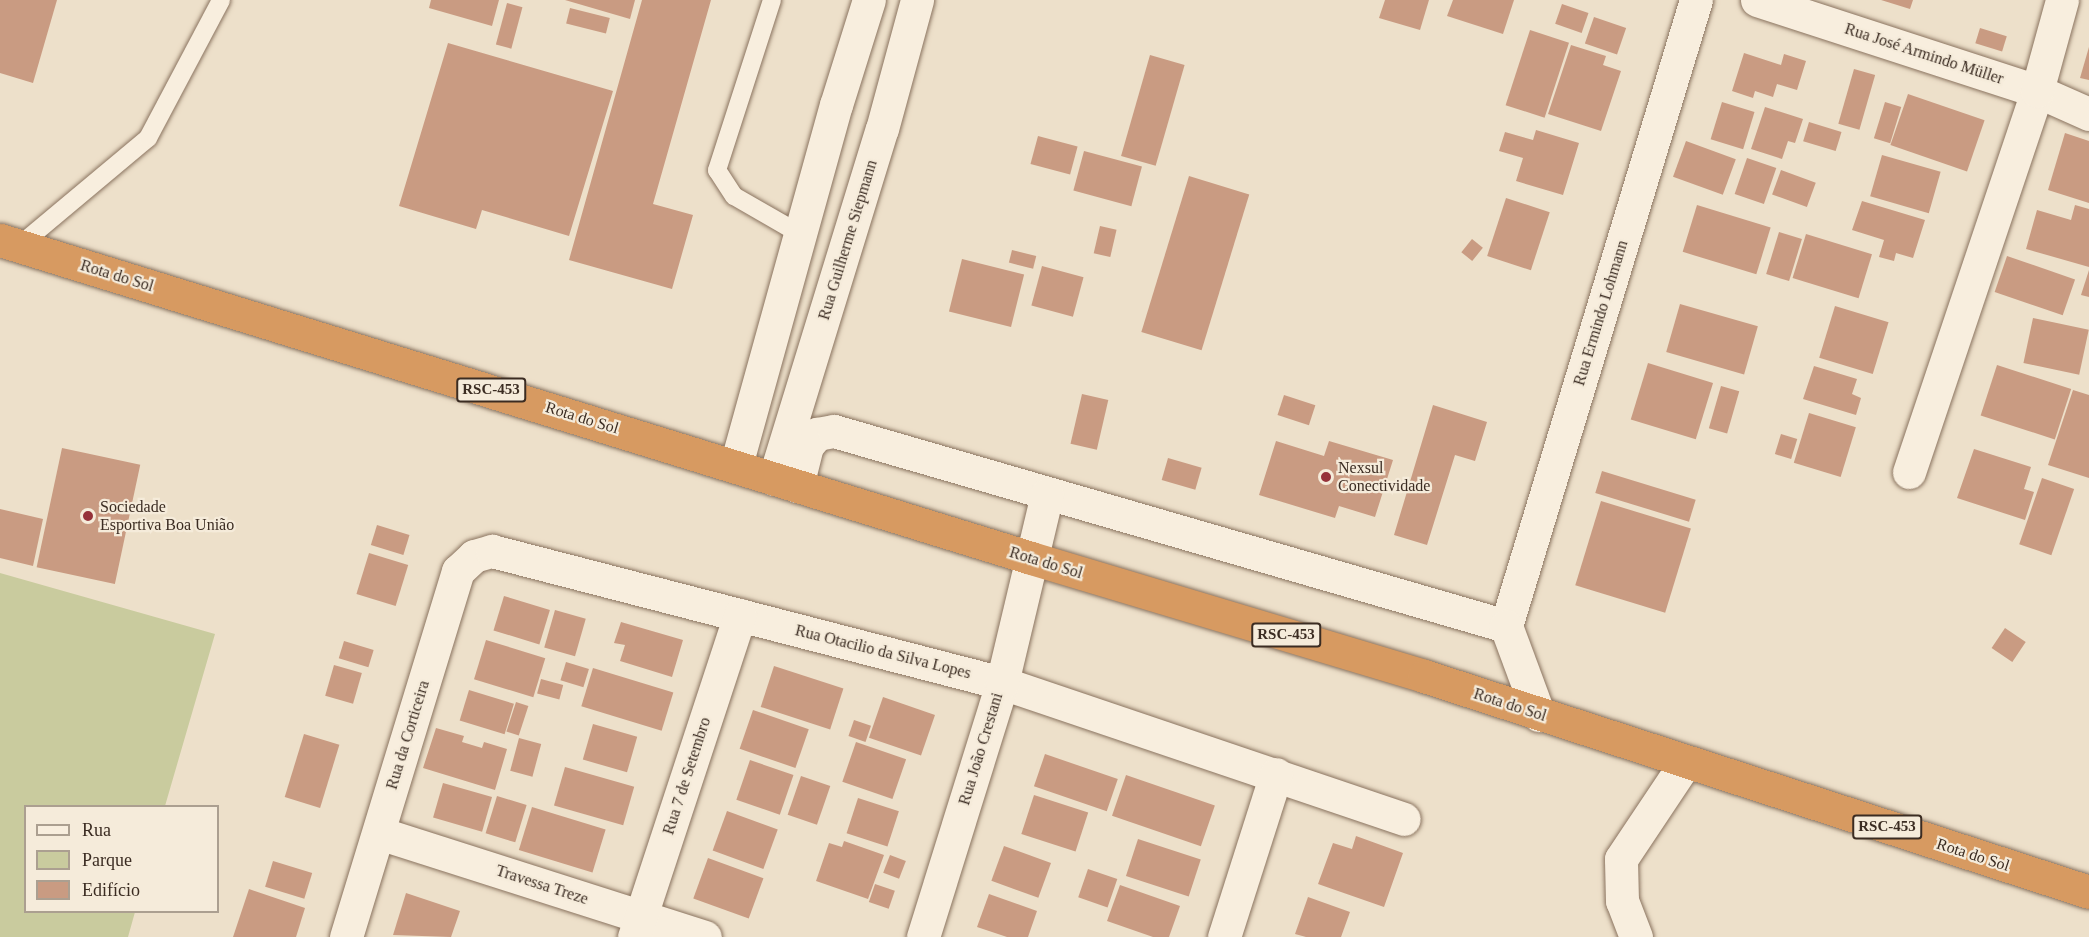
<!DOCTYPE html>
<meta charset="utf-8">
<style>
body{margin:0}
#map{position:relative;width:2089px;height:937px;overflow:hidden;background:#ede0ca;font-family:"Times New Roman",serif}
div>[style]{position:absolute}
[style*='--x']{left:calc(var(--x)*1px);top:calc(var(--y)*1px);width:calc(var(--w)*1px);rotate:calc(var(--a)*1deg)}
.green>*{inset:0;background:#c9cb9e}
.building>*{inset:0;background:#c99b82;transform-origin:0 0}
.roads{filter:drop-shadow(0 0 2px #8a735f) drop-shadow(0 0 2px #8a735f)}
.lane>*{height:18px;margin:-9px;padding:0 9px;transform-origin:9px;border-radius:9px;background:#f8eede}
.street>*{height:33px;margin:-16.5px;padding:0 16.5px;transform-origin:16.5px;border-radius:16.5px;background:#f8eede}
.secondary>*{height:33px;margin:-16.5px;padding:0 16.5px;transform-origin:16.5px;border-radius:16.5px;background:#f8eede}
.highway>*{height:33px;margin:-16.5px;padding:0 16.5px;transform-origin:16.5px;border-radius:16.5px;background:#d79a61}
.dots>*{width:16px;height:16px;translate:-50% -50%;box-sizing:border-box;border:3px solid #f5ebda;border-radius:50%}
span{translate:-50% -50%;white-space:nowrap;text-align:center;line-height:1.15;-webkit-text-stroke:4.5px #f5ebda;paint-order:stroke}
.shield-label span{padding:2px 4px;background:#f5ebda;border:2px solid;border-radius:4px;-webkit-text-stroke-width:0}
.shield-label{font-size:15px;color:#3b2c22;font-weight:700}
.street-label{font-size:16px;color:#3b2c22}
.poi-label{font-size:16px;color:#3b2c22}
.left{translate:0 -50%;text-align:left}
.legend{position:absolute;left:24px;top:805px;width:195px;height:108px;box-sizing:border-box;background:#f5ebda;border:2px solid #ab9f90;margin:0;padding:8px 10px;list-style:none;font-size:18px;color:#3b2c22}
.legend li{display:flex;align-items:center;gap:12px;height:30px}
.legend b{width:30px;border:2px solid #ab9f90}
</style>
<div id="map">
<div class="green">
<div style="clip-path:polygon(0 573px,215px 634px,165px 806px,26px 806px,26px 912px,135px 912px,128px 937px,0 937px)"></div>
</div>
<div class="building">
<div style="clip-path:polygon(0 0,57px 0,33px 83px,0 73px)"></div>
<div style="clip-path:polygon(431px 0,499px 0,492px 26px,429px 8px)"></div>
<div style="clip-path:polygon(565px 0,635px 0,630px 19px)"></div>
<div style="clip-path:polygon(642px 0,711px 0,653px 204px,693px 215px,672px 289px,569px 260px)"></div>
<div style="clip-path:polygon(1385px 0,1429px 0,1420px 30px,1379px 18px)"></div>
<div style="clip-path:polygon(1453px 0,1514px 0,1503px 34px,1447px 16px)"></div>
<div style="clip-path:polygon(1881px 0,1913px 0,1910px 9px)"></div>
<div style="left:507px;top:3px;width:16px;height:43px;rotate:15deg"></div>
<div style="left:1562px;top:4px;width:28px;height:21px;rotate:19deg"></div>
<div style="left:570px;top:8px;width:41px;height:16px;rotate:14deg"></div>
<div style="left:1594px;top:17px;width:34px;height:28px;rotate:19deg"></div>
<div style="left:1980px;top:28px;width:28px;height:16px;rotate:17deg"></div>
<div style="left:1530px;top:30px;width:41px;height:79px;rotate:18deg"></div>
<div style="clip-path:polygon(448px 43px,613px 91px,569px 236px,482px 210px,476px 229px,399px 206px)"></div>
<div style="clip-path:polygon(1571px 45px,1606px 56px,1603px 65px,1621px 71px,1601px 131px,1548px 114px)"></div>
<div style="clip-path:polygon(2089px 47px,2089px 80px,2080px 78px)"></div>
<div style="clip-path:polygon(1744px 53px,1781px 65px,1784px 54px,1806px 61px,1797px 90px,1777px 84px,1773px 97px,1755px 91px,1753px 98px,1732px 91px)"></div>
<div style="left:1150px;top:55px;width:36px;height:105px;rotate:16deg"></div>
<div style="left:1854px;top:69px;width:22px;height:57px;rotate:16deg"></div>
<div style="left:1908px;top:94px;width:81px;height:54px;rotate:19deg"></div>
<div style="left:1722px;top:102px;width:34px;height:39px;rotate:17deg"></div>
<div style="left:1885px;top:102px;width:17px;height:38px;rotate:17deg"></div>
<div style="clip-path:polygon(1765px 107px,1803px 119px,1795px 143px,1788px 141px,1782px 159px,1751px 149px)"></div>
<div style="left:1809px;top:122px;width:34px;height:20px;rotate:17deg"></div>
<div style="clip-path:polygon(1536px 130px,1579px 143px,1563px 195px,1516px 181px,1523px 158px,1499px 151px,1505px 132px,1533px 140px)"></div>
<div style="clip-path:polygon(2065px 133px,2089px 141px,2089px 203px,2048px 190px)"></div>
<div style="left:1038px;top:136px;width:41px;height:29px;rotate:15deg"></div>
<div style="left:1686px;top:141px;width:53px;height:38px;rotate:20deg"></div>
<div style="left:1084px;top:151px;width:60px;height:41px;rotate:15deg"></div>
<div style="left:1882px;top:155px;width:61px;height:43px;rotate:16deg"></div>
<div style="left:1747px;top:158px;width:31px;height:38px;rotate:19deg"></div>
<div style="left:1781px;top:170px;width:37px;height:26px;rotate:20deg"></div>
<div style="left:1189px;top:176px;width:63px;height:163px;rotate:17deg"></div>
<div style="left:1506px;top:198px;width:46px;height:61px;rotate:18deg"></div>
<div style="clip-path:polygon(1862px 201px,1925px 220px,1913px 258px,1896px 253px,1894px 261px,1879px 257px,1884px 240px,1852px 230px)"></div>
<div style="left:1697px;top:205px;width:77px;height:49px;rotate:17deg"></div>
<div style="clip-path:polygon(2075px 205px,2089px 209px,2089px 267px,2026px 249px,2037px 210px,2071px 220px)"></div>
<div style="left:1100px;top:226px;width:17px;height:28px;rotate:13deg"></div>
<div style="left:1779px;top:232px;width:24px;height:44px;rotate:17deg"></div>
<div style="left:1806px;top:234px;width:69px;height:46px;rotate:17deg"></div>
<div style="left:1472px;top:239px;width:14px;height:17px;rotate:39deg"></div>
<div style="left:1012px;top:250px;width:25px;height:13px;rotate:14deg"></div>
<div style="left:2007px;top:256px;width:72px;height:38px;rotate:19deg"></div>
<div style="left:962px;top:259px;width:64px;height:54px;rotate:14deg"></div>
<div style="left:1042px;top:266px;width:43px;height:41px;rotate:15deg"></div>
<div style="clip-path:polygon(2089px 270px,2089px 297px,2081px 295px)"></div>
<div style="left:1680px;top:304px;width:81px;height:50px;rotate:16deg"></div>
<div style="left:1835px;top:306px;width:56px;height:54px;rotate:17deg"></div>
<div style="left:2033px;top:318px;width:57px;height:46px;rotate:12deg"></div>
<div style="left:1648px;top:363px;width:68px;height:59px;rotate:17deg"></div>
<div style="left:1997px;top:365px;width:78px;height:53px;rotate:18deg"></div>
<div style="clip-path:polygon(1814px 366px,1857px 379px,1852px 394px,1861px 398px,1856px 415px,1803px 399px)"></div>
<div style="left:1721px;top:386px;width:19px;height:44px;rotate:16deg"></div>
<div style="clip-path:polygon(2073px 390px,2089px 395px,2089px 478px,2048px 465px)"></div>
<div style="left:1082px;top:394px;width:27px;height:51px;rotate:13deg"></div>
<div style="left:1284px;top:395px;width:33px;height:21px;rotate:18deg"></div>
<div style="clip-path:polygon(1433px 405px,1487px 422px,1475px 461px,1455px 455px,1427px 545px,1394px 535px)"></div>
<div style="left:1809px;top:413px;width:49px;height:52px;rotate:17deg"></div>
<div style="left:1781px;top:434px;width:17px;height:21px;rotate:17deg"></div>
<div style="clip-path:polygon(1276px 441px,1324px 456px,1329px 441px,1393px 460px,1375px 517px,1339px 506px,1335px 518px,1259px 495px)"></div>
<div style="left:62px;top:448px;width:80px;height:122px;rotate:12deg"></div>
<div style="clip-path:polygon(1974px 449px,2031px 467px,2024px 489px,2034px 492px,2025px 520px,1957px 498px)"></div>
<div style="left:1168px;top:458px;width:35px;height:23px;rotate:16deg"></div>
<div style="left:1602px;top:471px;width:98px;height:23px;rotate:17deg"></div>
<div style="left:2042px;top:478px;width:34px;height:70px;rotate:19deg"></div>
<div style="left:1601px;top:501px;width:94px;height:88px;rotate:17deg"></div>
<div style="clip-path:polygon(0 509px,43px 519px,33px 566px,0 558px)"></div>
<div style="left:377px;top:525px;width:34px;height:21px;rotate:17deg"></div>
<div style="left:369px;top:553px;width:41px;height:43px;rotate:17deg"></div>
<div style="left:504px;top:596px;width:48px;height:36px;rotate:17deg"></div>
<div style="left:555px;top:610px;width:32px;height:39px;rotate:16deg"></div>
<div style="clip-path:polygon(621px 622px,683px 640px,672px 677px,620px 661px,625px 645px,614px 643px)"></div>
<div style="left:2005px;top:628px;width:25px;height:24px;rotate:34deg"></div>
<div style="left:486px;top:640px;width:62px;height:41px;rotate:17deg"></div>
<div style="left:344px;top:641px;width:31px;height:18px;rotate:17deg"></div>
<div style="left:566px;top:662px;width:24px;height:19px;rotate:17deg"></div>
<div style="left:334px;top:665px;width:29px;height:32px;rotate:16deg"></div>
<div style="left:774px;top:666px;width:73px;height:43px;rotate:18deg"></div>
<div style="left:593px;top:668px;width:84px;height:40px;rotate:17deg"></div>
<div style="left:541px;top:679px;width:23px;height:15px;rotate:15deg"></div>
<div style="left:469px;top:690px;width:47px;height:32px;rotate:17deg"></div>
<div style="left:883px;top:697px;width:55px;height:43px;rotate:19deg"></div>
<div style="left:516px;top:702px;width:13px;height:31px;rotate:18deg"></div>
<div style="left:753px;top:710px;width:59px;height:41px;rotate:19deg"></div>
<div style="left:854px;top:720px;width:18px;height:17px;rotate:19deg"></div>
<div style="left:593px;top:724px;width:46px;height:37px;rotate:16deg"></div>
<div style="clip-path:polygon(436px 728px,464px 736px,462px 742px,482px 748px,484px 742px,507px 749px,495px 790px,423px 768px)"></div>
<div style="left:304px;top:734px;width:37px;height:66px;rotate:17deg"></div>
<div style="left:519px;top:738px;width:23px;height:34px;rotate:15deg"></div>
<div style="left:856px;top:742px;width:53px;height:42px;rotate:19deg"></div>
<div style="left:1045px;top:754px;width:77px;height:34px;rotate:19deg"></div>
<div style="left:750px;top:760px;width:46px;height:42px;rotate:19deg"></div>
<div style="left:565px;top:767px;width:72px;height:40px;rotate:16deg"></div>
<div style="left:1126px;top:775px;width:94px;height:43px;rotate:19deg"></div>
<div style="left:801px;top:776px;width:31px;height:41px;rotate:19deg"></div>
<div style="left:443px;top:783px;width:51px;height:36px;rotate:16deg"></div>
<div style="left:1034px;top:795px;width:57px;height:41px;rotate:18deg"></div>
<div style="left:497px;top:796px;width:31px;height:39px;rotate:17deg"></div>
<div style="left:858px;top:798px;width:43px;height:37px;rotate:18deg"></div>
<div style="left:532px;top:807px;width:77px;height:45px;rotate:17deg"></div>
<div style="left:727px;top:811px;width:54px;height:42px;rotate:20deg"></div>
<div style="clip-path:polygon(1356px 836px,1403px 853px,1384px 907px,1318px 884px,1333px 843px,1352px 849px)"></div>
<div style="left:1138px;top:839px;width:66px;height:39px;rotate:18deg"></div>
<div style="clip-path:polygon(844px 841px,884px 855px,868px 899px,816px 881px,829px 843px,842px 847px)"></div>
<div style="left:1004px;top:846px;width:50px;height:37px;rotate:20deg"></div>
<div style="left:890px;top:855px;width:17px;height:19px;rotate:21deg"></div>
<div style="left:708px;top:858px;width:59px;height:43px;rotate:20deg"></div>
<div style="left:273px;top:861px;width:41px;height:27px;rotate:17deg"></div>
<div style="left:1088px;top:869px;width:31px;height:30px;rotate:19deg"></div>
<div style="left:875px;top:884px;width:21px;height:19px;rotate:19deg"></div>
<div style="clip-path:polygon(1120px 885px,1180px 906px,1169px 937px,1153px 937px,1107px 921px)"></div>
<div style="clip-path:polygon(249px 889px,305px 908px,296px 937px,233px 937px)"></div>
<div style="clip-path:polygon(406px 893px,460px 911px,451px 937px,393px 935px)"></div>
<div style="clip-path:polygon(989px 894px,1037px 911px,1028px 937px,1007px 937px,977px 927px)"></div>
<div style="clip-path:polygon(1308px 897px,1350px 912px,1341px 937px,1306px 937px,1295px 934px)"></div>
</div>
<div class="roads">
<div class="lane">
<div style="--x:772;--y:0;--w:179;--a:107.9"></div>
<div style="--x:717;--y:170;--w:31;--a:57"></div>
<div style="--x:734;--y:196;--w:76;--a:29.9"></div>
<div style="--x:19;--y:246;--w:168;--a:-39.9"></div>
<div style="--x:148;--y:138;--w:156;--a:-62.1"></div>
</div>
<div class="street">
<div style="--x:1757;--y:0;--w:294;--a:18"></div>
<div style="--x:2037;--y:91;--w:57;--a:23.9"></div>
<div style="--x:736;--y:465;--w:374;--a:-74.5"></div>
<div style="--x:836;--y:105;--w:110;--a:-72.6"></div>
<div style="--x:1909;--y:472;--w:402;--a:-71.4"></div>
<div style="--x:2037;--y:91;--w:94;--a:-74.6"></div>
<div style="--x:774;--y:479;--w:366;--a:-72.9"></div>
<div style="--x:882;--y:129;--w:134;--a:-74.8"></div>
<div style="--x:379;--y:833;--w:342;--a:17.7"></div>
<div style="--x:346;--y:937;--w:383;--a:-73"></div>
<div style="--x:458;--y:571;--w:22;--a:-43"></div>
<div style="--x:474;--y:556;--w:19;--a:-16"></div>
<div style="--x:492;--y:551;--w:527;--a:14.51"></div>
<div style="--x:1002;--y:683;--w:424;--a:18.7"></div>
<div style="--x:634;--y:937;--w:339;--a:-71.8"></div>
<div style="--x:1224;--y:937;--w:171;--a:-72.3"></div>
<div style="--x:1636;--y:937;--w:39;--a:-111"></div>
<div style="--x:1622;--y:901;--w:42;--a:-91.4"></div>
<div style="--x:1621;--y:859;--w:115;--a:-56.3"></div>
</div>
<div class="secondary">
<div style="--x:797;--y:486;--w:41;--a:-76"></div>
<div style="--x:807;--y:446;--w:16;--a:-50"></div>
<div style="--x:817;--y:434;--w:17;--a:-10"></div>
<div style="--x:834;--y:431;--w:700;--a:16.18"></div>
<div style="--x:1506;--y:626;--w:654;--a:-73.12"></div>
<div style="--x:1506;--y:626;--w:95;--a:69.7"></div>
<div style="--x:923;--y:937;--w:266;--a:-72.7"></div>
<div style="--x:1002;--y:683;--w:194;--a:-76.6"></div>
</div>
<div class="highway">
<div style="--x:0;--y:240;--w:1079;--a:17.14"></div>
<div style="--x:1031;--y:558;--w:410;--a:16.7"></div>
<div style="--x:1424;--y:676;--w:699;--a:17.99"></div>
</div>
</div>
<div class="dots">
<div style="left:1326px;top:477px;background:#96323a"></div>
<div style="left:88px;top:516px;background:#96323a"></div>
</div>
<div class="shield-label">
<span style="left:491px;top:390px">RSC-453</span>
<span style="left:1286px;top:635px">RSC-453</span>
<span style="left:1887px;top:827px">RSC-453</span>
</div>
<div class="street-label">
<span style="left:1924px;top:54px;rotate:18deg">Rua José Armindo Müller</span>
<span style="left:848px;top:240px;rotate:-73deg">Rua Guilherme Siepmann</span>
<span style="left:117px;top:276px;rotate:17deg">Rota do Sol</span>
<span style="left:1601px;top:313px;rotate:-73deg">Rua Ermindo Lohmann</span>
<span style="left:582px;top:418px;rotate:17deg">Rota do Sol</span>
<span style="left:1046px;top:563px;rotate:17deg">Rota do Sol</span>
<span style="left:883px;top:652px;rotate:14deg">Rua Otacilio da Silva Lopes</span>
<span style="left:1510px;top:705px;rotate:18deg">Rota do Sol</span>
<span style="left:408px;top:735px;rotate:-73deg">Rua da Corticeira</span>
<span style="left:981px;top:749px;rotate:-73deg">Rua João Crestani</span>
<span style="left:687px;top:776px;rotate:-72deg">Rua 7 de Setembro</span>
<span style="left:1973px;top:855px;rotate:18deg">Rota do Sol</span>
<span style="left:542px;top:885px;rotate:18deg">Travessa Treze</span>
</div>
<div class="poi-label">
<span class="left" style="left:1338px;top:477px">Nexsul<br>Conectividade</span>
<span class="left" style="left:100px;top:516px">Sociedade<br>Esportiva Boa União</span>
</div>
<ul class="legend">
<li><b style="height:8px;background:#f8eede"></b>Rua</li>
<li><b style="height:16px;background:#c9cb9e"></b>Parque</li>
<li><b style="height:16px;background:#c99b82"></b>Edifício</li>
</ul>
</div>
